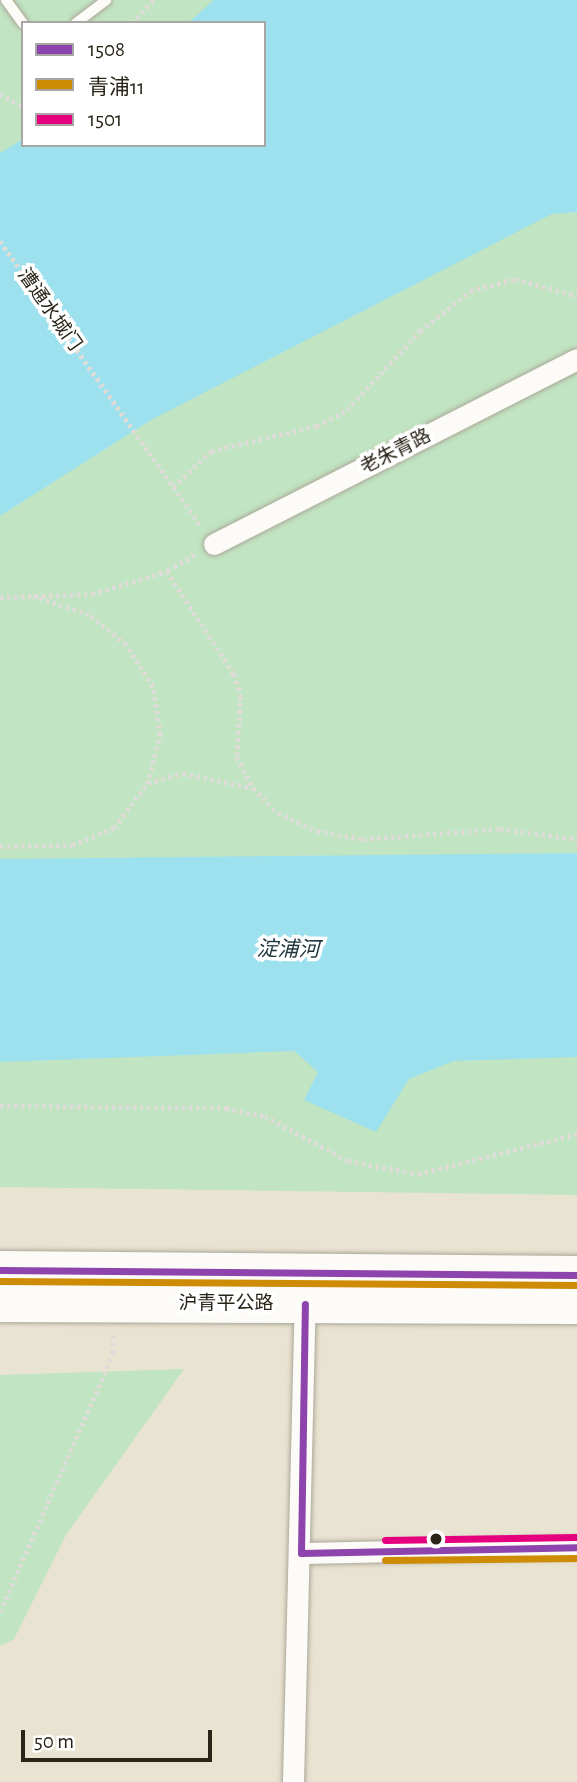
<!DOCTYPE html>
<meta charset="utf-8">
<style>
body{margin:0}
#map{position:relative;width:577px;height:1782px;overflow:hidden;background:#e9e3d1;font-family:"Alegreya Sans","Noto Sans SC",sans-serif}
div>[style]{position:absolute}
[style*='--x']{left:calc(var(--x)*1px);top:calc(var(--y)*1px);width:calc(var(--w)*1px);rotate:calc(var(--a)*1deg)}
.green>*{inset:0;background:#c1e4c2}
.water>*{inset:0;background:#9ee1ee}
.path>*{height:4.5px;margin-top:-2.25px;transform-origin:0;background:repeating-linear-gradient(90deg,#dedcd7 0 3.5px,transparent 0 7px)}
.roads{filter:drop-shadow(0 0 2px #aba799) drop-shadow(0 0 2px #aba799)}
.lane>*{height:10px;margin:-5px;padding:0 5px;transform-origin:5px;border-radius:5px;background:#fcfbf8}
.street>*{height:21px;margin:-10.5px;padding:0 10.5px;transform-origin:10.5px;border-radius:10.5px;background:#fcfbf8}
.highway>*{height:38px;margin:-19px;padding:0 19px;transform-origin:19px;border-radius:19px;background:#fcfbf8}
.bus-1>*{height:7px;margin:-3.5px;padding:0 3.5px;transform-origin:3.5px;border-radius:3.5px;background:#8e44ad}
.bus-2>*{height:7px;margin:-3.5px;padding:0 3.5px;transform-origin:3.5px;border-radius:3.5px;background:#ce8c05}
.bus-3>*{height:7px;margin:-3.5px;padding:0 3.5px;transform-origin:3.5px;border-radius:3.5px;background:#e5007d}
.dots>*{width:19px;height:19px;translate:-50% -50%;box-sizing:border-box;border:4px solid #fff;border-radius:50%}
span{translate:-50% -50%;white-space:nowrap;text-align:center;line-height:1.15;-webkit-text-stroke:7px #fff;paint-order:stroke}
.street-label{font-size:19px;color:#292418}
.water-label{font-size:21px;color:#21373e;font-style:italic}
.legend{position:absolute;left:21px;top:21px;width:245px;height:126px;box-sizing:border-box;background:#fff;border:2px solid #a9a7a3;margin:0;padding:9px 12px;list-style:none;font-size:21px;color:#292418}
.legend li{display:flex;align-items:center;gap:14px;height:35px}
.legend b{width:35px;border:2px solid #a9a7a3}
.scale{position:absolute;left:21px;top:1730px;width:191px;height:32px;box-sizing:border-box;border:4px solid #292418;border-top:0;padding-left:9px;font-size:21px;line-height:24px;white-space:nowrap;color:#292418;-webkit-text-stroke:5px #fff;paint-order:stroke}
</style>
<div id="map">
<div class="green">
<div style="clip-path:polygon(evenodd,0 0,577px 0,577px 1195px,0 1187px,0 0,23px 23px,264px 23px,264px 145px,23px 145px,23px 23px)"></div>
<div style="clip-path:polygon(184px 1369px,66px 1535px,14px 1639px,0 1646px,0 1375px)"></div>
</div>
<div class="water">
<div style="clip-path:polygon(214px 0,577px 0,577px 212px,552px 214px,151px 420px,0 516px,0 153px,23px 139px,23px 145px,264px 145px,264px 23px,188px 23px)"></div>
<div style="clip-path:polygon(577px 853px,577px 1057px,454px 1061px,409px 1079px,376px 1132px,304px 1100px,318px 1072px,294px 1051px,0 1062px,0 859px)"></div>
</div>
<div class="path">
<div style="--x:131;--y:23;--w:33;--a:-45"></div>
<div style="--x:0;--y:94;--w:26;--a:29"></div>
<div style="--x:0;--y:241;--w:349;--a:54.8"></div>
<div style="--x:173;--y:487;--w:52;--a:-43.5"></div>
<div style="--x:211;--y:451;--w:109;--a:-13.3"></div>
<div style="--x:317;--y:426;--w:34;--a:-28"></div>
<div style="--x:347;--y:410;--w:108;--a:-47.3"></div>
<div style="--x:420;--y:331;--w:64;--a:-38.7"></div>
<div style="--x:470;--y:291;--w:47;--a:-14.9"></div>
<div style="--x:515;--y:279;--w:64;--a:15.3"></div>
<div style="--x:195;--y:555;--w:32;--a:150"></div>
<div style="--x:167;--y:571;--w:123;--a:57"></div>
<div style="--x:234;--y:674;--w:23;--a:72"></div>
<div style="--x:241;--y:696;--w:61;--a:93.8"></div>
<div style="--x:237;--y:757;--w:35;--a:63"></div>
<div style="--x:253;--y:788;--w:35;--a:45"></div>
<div style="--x:278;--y:813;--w:43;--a:24.8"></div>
<div style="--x:317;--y:831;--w:47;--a:9.9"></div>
<div style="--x:363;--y:839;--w:137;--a:-4.2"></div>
<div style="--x:500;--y:829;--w:78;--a:7.4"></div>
<div style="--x:0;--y:597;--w:92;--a:-1.9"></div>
<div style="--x:92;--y:594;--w:78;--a:-17"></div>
<div style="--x:148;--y:783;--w:36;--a:-16"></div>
<div style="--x:183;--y:773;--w:71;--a:12.3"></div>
<div style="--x:0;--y:846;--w:72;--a:-0.8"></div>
<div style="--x:72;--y:845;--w:45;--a:-22"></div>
<div style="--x:114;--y:828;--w:55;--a:-53.1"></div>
<div style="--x:147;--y:784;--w:51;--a:-75.1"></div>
<div style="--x:160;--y:735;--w:49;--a:-98.3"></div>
<div style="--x:153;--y:687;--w:50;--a:-122.7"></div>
<div style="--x:126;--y:645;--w:48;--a:-141"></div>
<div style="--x:89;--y:615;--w:59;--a:-161.3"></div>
<div style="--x:0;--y:1106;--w:226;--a:0.5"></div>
<div style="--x:226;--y:1108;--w:40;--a:12"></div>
<div style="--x:265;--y:1116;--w:94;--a:28.5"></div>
<div style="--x:348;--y:1161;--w:71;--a:10.5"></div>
<div style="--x:418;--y:1174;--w:164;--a:-14.1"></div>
<div style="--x:0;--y:1612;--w:283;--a:-66.4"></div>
<div style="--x:113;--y:1353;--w:20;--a:-90"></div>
</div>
<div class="roads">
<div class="lane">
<div style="--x:6;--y:0;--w:29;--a:54"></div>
<div style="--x:76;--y:23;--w:38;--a:-37"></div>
</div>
<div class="street">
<div style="--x:214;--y:544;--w:407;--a:-27"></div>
<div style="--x:301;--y:1553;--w:276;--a:-1.2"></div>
<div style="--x:293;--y:1782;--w:478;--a:-88.6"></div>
</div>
<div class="highway">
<div style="--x:0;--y:1270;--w:577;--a:0.5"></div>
<div style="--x:0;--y:1303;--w:577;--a:0.2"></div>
</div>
</div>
<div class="bus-1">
<div style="--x:0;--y:1270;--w:577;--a:0.5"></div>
<div style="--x:301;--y:1553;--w:276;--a:-1.2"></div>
<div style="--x:301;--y:1553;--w:249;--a:-89.1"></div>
</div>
<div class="bus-2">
<div style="--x:0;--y:1281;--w:577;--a:0.4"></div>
<div style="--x:385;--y:1560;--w:192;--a:-0.6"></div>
</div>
<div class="bus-3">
<div style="--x:385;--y:1540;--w:192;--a:-0.9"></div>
</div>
<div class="dots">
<div style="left:436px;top:1539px;background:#292418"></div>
</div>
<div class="street-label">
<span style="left:49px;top:310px;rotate:55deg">漕通水城门</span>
<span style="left:396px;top:452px;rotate:-27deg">老朱青路</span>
<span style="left:226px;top:1304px">沪青平公路</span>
</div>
<div class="water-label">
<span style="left:288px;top:950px;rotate:1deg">淀浦河</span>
</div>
<ul class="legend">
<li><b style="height:9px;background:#8e44ad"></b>1508</li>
<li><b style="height:9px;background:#ce8c05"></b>青浦11</li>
<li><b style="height:9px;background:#e5007d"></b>1501</li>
</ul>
<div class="scale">50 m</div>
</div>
